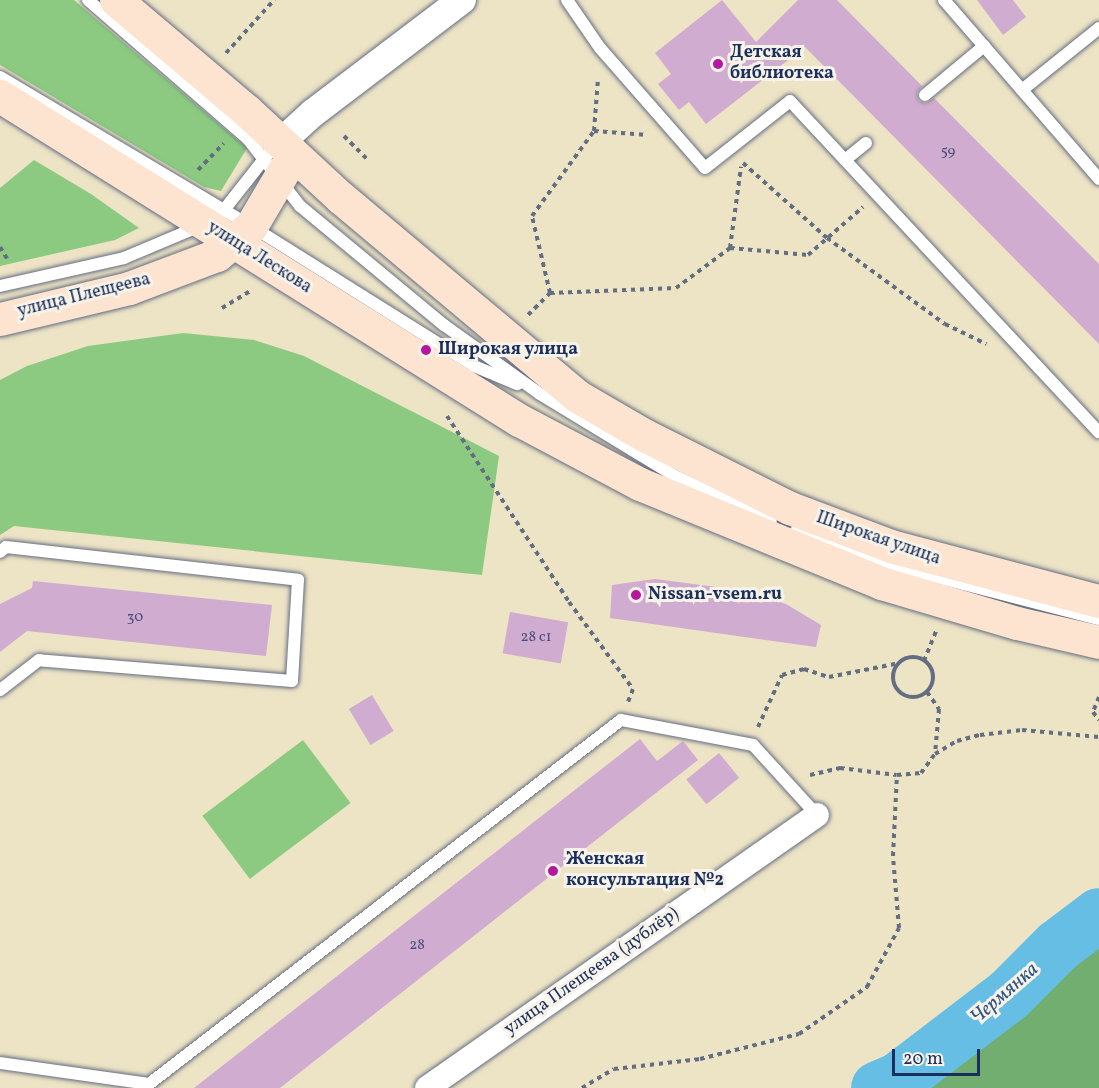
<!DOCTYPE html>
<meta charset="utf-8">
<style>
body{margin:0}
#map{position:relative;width:1099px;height:1088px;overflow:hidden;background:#ede3c5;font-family:Vollkorn,serif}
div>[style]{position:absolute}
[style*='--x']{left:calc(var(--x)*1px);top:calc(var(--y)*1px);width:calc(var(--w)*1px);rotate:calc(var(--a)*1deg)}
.green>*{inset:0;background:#8cca81;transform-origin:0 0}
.forest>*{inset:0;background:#71ae6f}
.river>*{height:54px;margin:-27px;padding:0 27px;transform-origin:27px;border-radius:27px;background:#67bee4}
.building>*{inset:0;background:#d0add0;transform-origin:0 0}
.path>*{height:4px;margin-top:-2px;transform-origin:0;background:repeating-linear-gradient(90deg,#646e82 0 4.5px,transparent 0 9px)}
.path>.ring{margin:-2px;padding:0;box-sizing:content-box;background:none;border:4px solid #646e82;border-radius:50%}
.roads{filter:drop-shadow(0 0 2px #646e82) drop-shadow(0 0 2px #646e82)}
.service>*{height:12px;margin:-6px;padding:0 6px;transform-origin:6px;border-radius:6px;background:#fff}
.minor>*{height:24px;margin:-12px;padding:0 12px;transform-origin:12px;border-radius:12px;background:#fff}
.tertiary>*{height:28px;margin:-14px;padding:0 14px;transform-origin:14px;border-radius:14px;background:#fff}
.secondary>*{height:33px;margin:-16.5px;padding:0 16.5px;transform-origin:16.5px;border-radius:16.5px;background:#fde4d1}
.dots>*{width:16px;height:16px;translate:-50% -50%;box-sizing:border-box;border:3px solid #f7f3e8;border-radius:50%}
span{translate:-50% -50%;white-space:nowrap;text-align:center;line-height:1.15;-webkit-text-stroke:6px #f7f3e8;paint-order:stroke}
.number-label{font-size:15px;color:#484e7a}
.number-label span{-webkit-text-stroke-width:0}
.poi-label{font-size:18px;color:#1b2f5e;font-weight:700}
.left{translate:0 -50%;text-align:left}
.street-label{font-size:18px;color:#1b2f5e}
.water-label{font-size:20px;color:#2e5380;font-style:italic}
.scale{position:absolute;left:892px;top:1049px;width:88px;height:27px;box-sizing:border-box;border:3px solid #1b2f5e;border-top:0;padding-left:8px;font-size:18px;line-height:21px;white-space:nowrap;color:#1b2f5e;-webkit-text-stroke:4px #f7f3e8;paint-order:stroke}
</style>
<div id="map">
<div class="green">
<div style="clip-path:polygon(0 0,74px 0,247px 148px,221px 191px,204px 187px,0 65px)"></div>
<div style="clip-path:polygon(34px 160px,91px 194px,139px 228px,115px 240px,0 266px,0 188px)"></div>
<div style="clip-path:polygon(183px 333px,254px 340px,304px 356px,499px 456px,482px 575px,14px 526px,0 535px,0 380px,27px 366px,88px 346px)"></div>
<div style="left:303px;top:740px;width:79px;height:126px;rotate:53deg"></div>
</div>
<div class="forest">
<div style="clip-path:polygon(1099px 936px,1099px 1088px,907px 1088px,919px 1083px)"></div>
</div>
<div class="river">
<div style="--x:878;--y:1088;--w:23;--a:-23"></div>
<div style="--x:899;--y:1079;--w:138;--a:-37.4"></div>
<div style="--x:1009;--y:995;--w:69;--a:-45"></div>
<div style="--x:1058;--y:946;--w:51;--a:-37.1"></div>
</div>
<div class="building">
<div style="clip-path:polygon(722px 0,756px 42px,798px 0,837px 0,922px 86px,917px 93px,919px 101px,926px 103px,934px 98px,1099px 264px,1099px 344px,805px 47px,706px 124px,689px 102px,679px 110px,658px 84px,671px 74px,655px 53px)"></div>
<div style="clip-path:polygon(977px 0,1013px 0,1026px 17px,1003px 35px)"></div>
<div style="clip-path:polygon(655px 579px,739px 590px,786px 604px,821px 625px,816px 647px,610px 618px,612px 585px)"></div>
<div style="clip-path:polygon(33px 581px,272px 605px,266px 656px,27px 631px,0 652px,0 604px,32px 588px)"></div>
<div style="left:510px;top:612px;width:59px;height:42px;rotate:10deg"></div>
<div style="left:372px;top:695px;width:42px;height:27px;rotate:59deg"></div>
<div style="clip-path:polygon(640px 739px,657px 761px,683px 741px,698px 760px,280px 1088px,194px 1088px)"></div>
<div style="left:719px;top:753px;width:32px;height:42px;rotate:51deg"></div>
</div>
<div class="path">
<div style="--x:226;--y:53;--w:72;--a:-47.8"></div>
<div style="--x:594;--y:131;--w:54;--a:4.2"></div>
<div style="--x:344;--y:136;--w:34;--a:45"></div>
<div style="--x:743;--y:163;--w:113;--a:41.8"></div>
<div style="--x:827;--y:238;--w:146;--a:36.1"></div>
<div style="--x:945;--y:324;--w:46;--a:26"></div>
<div style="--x:198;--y:170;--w:37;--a:-46"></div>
<div style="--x:0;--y:247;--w:17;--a:59"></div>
<div style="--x:730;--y:248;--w:78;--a:5.1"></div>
<div style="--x:808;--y:255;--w:73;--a:-41.1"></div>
<div style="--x:550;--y:293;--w:126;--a:-2.3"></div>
<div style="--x:676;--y:288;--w:67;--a:-36.5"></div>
<div style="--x:730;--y:248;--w:82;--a:-82.3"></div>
<div style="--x:222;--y:308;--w:33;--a:-31"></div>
<div style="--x:528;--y:315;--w:31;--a:-45"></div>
<div style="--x:550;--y:293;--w:79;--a:-103.2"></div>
<div style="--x:532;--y:216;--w:105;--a:-53.9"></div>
<div style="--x:594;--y:131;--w:52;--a:-85.6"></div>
<div style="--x:447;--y:416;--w:222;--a:56.7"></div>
<div style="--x:569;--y:602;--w:108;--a:53.7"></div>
<div style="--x:633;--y:689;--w:14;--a:111"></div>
<div class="ring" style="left:893px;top:657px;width:36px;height:36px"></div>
<div style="--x:924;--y:661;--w:32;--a:-68"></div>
<div style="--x:927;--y:692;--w:21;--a:55"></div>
<div style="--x:939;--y:709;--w:45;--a:95.1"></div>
<div style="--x:1099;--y:697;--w:16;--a:112"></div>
<div style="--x:1093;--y:712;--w:10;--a:53"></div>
<div style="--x:758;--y:727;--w:57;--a:-65.2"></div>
<div style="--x:782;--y:675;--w:23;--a:-15"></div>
<div style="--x:804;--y:669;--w:26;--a:18"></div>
<div style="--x:829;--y:677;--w:72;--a:-11.2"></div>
<div style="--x:810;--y:775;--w:31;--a:-13"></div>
<div style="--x:840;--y:768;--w:57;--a:7"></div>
<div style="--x:897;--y:775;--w:24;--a:-5"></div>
<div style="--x:921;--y:773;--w:24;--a:-54"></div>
<div style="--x:935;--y:754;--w:26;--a:-31"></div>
<div style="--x:957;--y:741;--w:24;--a:-15"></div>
<div style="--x:980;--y:735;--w:42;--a:-6.8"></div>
<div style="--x:1022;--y:730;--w:77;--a:5.2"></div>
<div style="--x:582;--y:1088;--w:37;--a:-31"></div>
<div style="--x:614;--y:1069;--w:87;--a:-6.6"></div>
<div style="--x:700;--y:1059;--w:102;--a:-14.2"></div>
<div style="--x:799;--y:1034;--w:83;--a:-34.7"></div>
<div style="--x:867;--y:987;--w:67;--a:-61.5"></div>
<div style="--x:899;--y:928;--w:72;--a:-94.8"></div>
<div style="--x:893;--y:856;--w:81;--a:-87.2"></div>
</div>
<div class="roads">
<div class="service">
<div style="--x:88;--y:0;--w:212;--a:41"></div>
<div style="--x:248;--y:139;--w:85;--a:52.2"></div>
<div style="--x:300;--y:206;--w:187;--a:39.6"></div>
<div style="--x:444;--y:325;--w:118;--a:35.7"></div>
<div style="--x:540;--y:394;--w:156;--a:31.3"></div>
<div style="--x:673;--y:475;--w:108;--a:25.1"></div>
<div style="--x:567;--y:0;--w:58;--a:55.5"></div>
<div style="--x:600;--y:48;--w:159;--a:48.8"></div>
<div style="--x:705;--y:168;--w:108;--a:-38.2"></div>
<div style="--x:790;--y:101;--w:453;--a:47"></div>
<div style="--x:944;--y:0;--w:237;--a:49.1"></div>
<div style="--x:0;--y:77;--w:292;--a:30.7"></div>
<div style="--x:251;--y:226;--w:263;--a:32.1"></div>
<div style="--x:474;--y:366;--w:47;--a:22.7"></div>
<div style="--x:1022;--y:90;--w:99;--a:-38.8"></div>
<div style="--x:925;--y:95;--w:77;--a:-39.7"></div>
<div style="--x:845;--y:160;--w:27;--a:-39"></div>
<div style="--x:220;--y:215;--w:78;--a:-51.8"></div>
<div style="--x:0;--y:286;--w:127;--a:-12.7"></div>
<div style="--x:124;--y:258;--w:85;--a:-22.9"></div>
<div style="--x:796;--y:531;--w:96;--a:20.1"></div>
<div style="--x:886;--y:564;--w:220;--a:14.5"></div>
<div style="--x:0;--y:552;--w:8;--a:-40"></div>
<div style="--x:6;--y:547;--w:294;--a:6.4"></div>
<div style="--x:298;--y:580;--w:101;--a:93.4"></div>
<div style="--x:292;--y:681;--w:254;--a:-175.3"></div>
<div style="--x:39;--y:660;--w:49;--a:142.4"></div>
<div style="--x:0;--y:1063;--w:150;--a:8"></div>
<div style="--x:149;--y:1084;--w:596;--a:-37.64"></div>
<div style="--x:621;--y:720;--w:134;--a:10.7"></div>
<div style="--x:753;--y:745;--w:95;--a:47.6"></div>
</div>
<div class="minor">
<div style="--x:427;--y:1088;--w:476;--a:-35"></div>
</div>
<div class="tertiary">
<div style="--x:280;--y:143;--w:45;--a:-42.3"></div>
<div style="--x:313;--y:113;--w:187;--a:-37.2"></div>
</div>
<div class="secondary">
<div style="--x:116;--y:0;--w:172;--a:40.3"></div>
<div style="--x:247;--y:111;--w:127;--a:42.8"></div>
<div style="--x:340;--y:197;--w:309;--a:40"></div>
<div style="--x:577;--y:396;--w:78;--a:30.2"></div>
<div style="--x:644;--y:435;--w:163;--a:26.6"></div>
<div style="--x:790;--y:508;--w:111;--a:20.6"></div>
<div style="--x:894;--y:547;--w:212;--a:14.8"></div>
<div style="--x:0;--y:96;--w:612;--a:31.98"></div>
<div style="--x:519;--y:420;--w:137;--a:27.9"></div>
<div style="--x:640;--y:484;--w:261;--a:22.3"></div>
<div style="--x:881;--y:583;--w:142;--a:16.4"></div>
<div style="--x:1017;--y:623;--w:84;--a:13"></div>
<div style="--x:0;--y:319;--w:133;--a:-13.5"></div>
<div style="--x:129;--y:288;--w:94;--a:-20.6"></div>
<div style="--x:217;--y:255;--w:45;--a:-40.5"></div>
<div style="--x:251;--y:226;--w:82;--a:-59.4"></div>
</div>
</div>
<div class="dots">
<div style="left:718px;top:64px;background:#b5179e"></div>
<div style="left:426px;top:350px;background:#b5179e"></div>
<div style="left:636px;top:595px;background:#b5179e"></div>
<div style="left:553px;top:871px;background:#b5179e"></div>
</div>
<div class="number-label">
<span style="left:948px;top:152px">59</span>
<span style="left:135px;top:618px">30</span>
<span style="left:536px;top:638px">28 с1</span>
<span style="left:417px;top:946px">28</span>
</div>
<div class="poi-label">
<span class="left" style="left:730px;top:64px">Детская<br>библиотека</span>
<span class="left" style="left:438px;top:350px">Широкая улица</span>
<span class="left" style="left:648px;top:595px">Nissan-vsem.ru</span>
<span class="left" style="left:566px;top:871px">Женская<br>консультация №2</span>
</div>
<div class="street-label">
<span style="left:259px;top:258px;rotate:32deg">улица Лескова</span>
<span style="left:84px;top:296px;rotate:-14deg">улица Плещеева</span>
<span style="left:878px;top:539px;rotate:19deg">Широкая улица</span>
<span style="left:592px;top:972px;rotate:-35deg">улица Плещеева (дублёр)</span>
</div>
<div class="water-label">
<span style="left:1005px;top:994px;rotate:-41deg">Чермянка</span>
</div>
<div class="scale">20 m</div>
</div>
